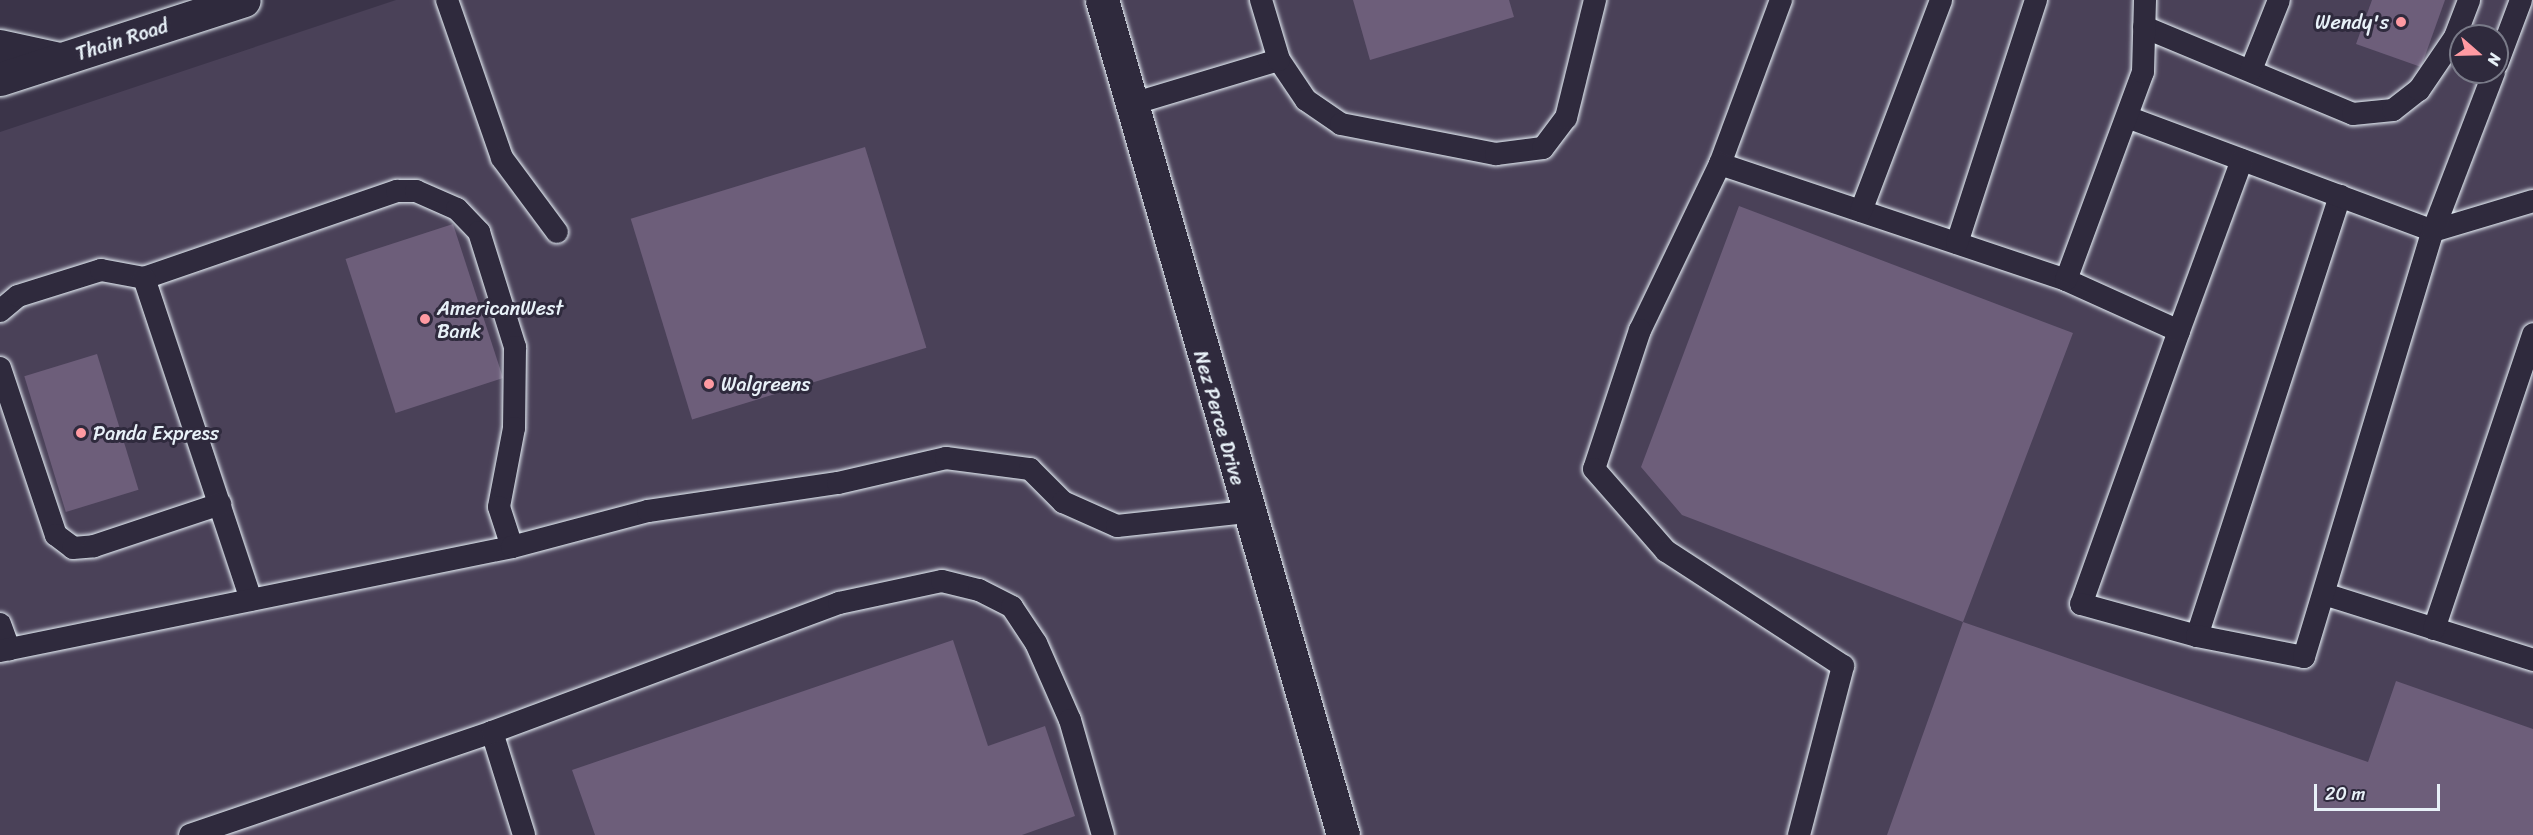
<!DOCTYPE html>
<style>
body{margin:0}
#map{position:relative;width:2533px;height:835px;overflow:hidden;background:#3b3449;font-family:Sriracha,sans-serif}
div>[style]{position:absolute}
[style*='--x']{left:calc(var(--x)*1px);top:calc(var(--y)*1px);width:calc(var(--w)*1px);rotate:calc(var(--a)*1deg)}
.built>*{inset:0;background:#4a4158}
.building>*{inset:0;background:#6d5e7a;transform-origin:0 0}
.roads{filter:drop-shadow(0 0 2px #e8f1f8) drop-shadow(0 0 2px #e8f1f8)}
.service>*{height:22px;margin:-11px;padding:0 11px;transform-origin:11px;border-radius:11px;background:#2f2a3d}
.tertiary>*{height:33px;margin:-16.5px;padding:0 16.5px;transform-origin:16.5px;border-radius:16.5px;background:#2f2a3d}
.primary>*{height:33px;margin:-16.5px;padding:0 16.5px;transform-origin:16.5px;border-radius:16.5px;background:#2f2a3d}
.dots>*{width:16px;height:16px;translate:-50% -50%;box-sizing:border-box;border:3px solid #2f2a3d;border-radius:50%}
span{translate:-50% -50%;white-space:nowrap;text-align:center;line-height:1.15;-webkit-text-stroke:6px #2f2a3d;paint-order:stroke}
.poi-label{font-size:20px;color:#e8f1f8}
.right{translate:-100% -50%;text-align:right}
.left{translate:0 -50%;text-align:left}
.street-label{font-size:20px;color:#e8f1f8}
.north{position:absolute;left:2449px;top:24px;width:60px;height:60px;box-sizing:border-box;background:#2f2a3d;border:2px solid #797a88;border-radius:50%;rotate:110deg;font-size:16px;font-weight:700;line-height:24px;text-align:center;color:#e8f1f8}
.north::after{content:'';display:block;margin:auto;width:21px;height:27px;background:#ff9aa2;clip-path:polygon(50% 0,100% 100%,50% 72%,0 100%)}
.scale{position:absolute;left:2314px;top:784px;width:126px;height:27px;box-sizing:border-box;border:3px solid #e8f1f8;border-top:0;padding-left:8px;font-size:18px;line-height:21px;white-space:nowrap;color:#e8f1f8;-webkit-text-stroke:4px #2f2a3d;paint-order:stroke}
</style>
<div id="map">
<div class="built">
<div style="clip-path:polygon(evenodd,396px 0,2533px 0,2533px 835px,0 835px,0 132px,396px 0,2461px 36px,2497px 36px,2497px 72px,2461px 72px,2461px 36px)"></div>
</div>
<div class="building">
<div style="clip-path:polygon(1353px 0,1509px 0,1514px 17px,1370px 60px)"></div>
<div style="clip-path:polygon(2372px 0,2445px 0,2421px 67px,2356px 44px)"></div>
<div style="left:865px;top:147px;width:210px;height:245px;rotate:73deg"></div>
<div style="clip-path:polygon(1739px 206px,2073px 333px,1963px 622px,2368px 762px,2396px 681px,2533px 729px,2533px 835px,1887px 835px,1963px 622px,1682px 515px,1641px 467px)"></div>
<div style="left:453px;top:224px;width:162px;height:113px;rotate:72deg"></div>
<div style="left:97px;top:354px;width:142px;height:76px;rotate:73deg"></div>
<div style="clip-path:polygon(953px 640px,988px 746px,1045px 726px,1075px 816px,1022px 835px,595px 835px,572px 770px)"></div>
</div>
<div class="roads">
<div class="service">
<div style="--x:447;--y:0;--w:167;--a:70.8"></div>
<div style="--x:502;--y:158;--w:92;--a:53.4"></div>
<div style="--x:1781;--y:0;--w:175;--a:110.4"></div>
<div style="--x:1720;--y:164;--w:365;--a:18.5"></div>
<div style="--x:2066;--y:280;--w:124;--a:24.3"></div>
<div style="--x:2179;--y:331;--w:290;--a:109.7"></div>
<div style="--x:2081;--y:604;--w:120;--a:15.4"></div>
<div style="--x:2197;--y:636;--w:463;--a:-72"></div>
<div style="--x:2144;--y:27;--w:226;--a:22.6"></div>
<div style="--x:2353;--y:114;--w:40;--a:-5.7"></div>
<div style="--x:2393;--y:110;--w:33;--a:-38"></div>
<div style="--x:2419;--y:90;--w:64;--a:-55.8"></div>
<div style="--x:2455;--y:37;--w:40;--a:-69"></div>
<div style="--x:1279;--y:60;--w:48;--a:56"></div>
<div style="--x:1306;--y:100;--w:42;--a:34.4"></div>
<div style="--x:1341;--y:124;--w:158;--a:11"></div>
<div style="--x:1496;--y:154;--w:47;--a:-7.3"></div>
<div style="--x:1543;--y:148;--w:38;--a:-53"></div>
<div style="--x:1566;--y:118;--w:122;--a:-76.2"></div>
<div style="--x:2497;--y:64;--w:68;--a:-69.4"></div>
<div style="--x:2251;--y:70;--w:75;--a:-68.2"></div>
<div style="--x:1132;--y:104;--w:153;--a:-16.7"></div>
<div style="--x:1279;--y:60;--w:63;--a:-106.7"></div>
<div style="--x:2127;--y:117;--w:327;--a:20.4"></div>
<div style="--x:2433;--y:231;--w:104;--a:-16.7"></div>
<div style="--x:1720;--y:164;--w:184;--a:115.7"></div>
<div style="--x:1640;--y:330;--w:146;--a:108.3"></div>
<div style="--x:1594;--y:469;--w:109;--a:48.7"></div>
<div style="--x:1666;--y:551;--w:211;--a:33"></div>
<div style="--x:1843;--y:666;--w:175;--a:104.6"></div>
<div style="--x:1861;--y:211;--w:226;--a:-69.2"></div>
<div style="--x:1957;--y:243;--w:256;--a:-72"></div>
<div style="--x:144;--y:278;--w:268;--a:-19"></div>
<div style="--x:397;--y:191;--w:19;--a:0"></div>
<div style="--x:416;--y:191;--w:45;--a:23.7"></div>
<div style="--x:457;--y:209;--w:32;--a:46"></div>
<div style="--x:479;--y:232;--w:121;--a:72.6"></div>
<div style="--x:515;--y:347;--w:81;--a:90.7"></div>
<div style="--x:514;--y:428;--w:80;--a:100.8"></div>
<div style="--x:499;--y:507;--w:42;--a:72"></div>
<div style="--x:2066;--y:280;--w:222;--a:-69.7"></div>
<div style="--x:2143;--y:72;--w:72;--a:-88.4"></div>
<div style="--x:0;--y:311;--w:23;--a:-40"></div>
<div style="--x:18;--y:296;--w:87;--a:-17.4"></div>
<div style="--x:101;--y:270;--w:44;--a:10.5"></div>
<div style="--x:144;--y:278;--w:339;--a:71.6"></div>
<div style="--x:2179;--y:331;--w:182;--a:-69.8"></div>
<div style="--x:0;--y:368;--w:176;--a:71.5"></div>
<div style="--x:56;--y:535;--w:21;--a:37"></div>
<div style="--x:73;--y:548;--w:21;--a:-5"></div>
<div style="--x:94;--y:546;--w:133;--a:-18.4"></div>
<div style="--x:2324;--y:594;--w:219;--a:17.5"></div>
<div style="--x:0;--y:624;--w:27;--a:70"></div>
<div style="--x:2434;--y:629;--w:311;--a:-71.4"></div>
<div style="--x:2197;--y:636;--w:109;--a:11.1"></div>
<div style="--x:2304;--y:657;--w:445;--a:-73.2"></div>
<div style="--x:2433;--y:231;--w:170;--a:-69"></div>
<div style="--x:0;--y:651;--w:522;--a:-11.48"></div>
<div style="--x:512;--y:547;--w:141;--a:-14.8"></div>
<div style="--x:648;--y:511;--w:192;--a:-8.4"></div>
<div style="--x:838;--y:483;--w:111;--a:-13"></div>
<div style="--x:946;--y:458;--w:85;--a:7.5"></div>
<div style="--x:1030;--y:469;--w:47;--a:45"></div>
<div style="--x:1063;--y:502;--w:59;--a:24"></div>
<div style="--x:1117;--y:526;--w:130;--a:-6.2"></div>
<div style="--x:492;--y:732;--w:108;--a:72.7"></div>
<div style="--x:190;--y:835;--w:319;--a:-18.8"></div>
<div style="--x:492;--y:732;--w:370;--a:-20.4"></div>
<div style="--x:839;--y:603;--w:105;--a:-12.1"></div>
<div style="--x:942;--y:581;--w:38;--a:14"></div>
<div style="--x:979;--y:590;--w:37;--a:27"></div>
<div style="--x:1012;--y:607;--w:43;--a:56.3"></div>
<div style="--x:1036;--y:643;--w:84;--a:66.2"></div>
<div style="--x:1070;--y:720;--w:120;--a:74"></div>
</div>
<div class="tertiary">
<div style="--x:1102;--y:0;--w:869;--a:73.9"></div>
</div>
<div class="primary">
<div style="--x:0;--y:46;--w:60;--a:12.4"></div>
<div style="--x:0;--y:79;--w:256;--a:-17.9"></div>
</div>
</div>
<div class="dots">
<div style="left:2401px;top:22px;background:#ff9aa2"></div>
<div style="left:425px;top:319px;background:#ff9aa2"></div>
<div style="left:709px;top:384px;background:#ff9aa2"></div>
<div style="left:81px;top:433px;background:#ff9aa2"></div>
</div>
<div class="poi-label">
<span class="right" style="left:2389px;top:22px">Wendy's</span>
<span class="left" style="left:437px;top:320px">AmericanWest<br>Bank</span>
<span class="left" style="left:721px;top:384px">Walgreens</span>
<span class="left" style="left:93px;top:433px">Panda Express</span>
</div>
<div class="street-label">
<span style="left:122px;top:40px;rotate:-18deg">Thain Road</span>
<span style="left:1219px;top:418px;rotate:74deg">Nez Perce Drive</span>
</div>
<div class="north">N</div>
<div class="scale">20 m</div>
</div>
